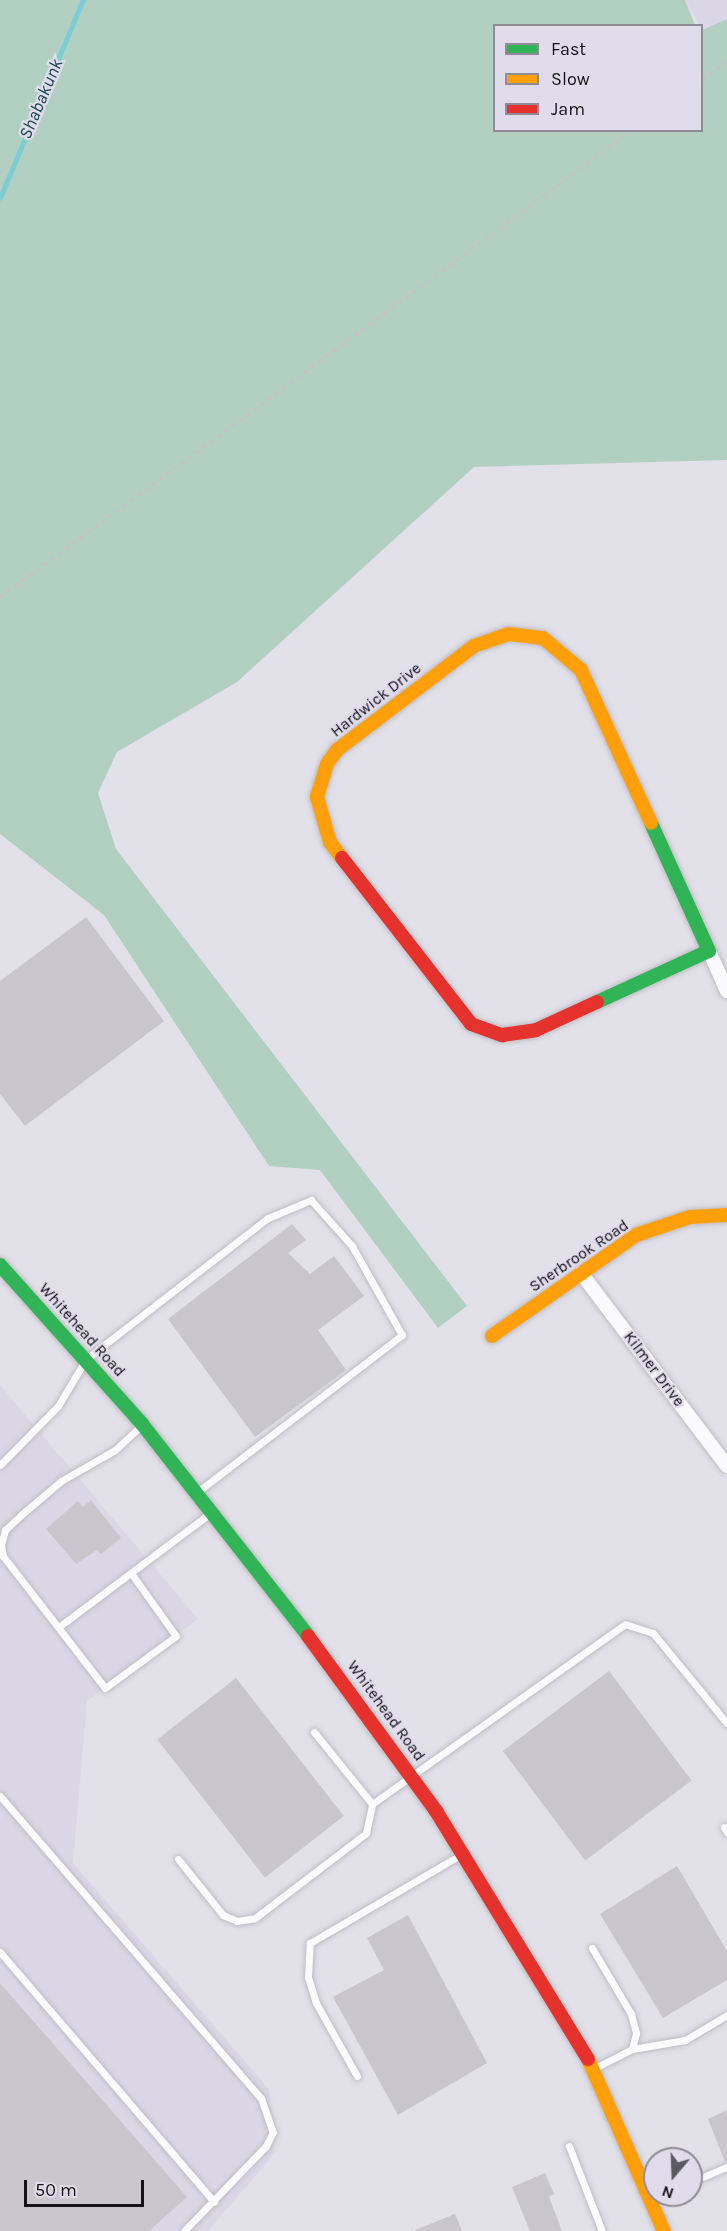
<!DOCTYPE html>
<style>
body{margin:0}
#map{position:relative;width:727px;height:2231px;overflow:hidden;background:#e2e0e8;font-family:Karla,sans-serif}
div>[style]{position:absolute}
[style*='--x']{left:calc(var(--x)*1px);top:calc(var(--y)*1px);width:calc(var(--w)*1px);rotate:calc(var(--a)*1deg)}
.built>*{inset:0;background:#dcd7e7}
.green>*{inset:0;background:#b2d0c2}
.stream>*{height:4.5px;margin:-2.25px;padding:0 2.25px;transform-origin:2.25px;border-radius:2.25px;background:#7cced5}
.building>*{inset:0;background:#c9c7cd;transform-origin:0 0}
.path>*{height:3px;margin-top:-1.5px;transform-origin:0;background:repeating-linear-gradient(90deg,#c3c3c5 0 4.5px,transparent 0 9px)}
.roads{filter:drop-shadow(0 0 2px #bebdc3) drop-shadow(0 0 2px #bebdc3)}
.lane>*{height:7px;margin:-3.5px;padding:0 3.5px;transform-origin:3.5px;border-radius:3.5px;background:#fbfafc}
.street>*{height:14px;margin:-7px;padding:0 7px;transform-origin:7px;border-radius:7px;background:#fbfafc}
.fast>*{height:14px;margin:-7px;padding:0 7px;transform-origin:7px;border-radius:7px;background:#30b455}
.slow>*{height:14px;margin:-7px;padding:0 7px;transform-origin:7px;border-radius:7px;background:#ff9f0a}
.jam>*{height:14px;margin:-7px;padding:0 7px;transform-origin:7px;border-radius:7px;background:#e5322d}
span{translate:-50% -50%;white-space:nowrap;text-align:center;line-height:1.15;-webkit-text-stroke:4.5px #e1dcec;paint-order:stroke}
.street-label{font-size:16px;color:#141218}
.water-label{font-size:18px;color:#194c50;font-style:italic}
.legend{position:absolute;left:493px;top:24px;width:210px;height:108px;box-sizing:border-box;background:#e1dcec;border:2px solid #8f8b97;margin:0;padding:8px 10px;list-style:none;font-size:18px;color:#141218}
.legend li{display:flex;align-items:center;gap:12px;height:30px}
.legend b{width:30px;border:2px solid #8f8b97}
.north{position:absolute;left:643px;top:2147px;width:60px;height:60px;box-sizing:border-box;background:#e1dcec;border:2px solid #8f8b97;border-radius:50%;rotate:199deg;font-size:16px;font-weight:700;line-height:24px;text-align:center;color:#141218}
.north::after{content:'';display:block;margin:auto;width:21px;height:27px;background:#5c5a61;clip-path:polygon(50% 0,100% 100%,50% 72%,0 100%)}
.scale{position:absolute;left:24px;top:2180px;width:120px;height:27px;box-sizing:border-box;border:3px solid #141218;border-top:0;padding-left:8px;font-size:18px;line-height:21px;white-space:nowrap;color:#141218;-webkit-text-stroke:4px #e1dcec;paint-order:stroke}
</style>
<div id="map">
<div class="built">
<div style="clip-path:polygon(685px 0,727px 0,727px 19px,702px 30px)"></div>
<div style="clip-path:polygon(0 1385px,198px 1619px,87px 1701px,73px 1863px,269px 2089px,275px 2153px,208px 2231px,0 2231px)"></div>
</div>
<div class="green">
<div style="clip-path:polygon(0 0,685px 0,695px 25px,494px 26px,494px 130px,702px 130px,702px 30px,727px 19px,727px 460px,474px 467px,237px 682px,117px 752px,98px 793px,116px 849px,467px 1306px,438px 1328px,320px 1170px,269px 1166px,104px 915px,0 834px)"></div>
</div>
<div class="stream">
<div style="--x:0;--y:198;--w:215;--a:-67.3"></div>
</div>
<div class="building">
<div style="clip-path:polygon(86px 917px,164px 1021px,25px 1126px,0 1094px,0 981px)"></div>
<div style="clip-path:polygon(292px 1224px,306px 1240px,288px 1253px,310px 1274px,334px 1256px,364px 1296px,318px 1330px,346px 1370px,255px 1437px,168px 1319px)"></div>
<div style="clip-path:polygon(91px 1500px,121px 1538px,101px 1554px,97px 1550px,76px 1564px,46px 1529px,78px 1501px,83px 1507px)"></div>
<div style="left:609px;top:1671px;width:137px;height:133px;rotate:53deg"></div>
<div style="left:236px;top:1678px;width:175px;height:100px;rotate:52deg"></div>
<div style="clip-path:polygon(677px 1866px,727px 1951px,727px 1980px,663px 2018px,600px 1914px)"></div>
<div style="clip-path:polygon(408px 1915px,487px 2063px,398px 2115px,333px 1997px,384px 1970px,367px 1938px)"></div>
<div style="clip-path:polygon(0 1983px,187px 2197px,149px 2231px,0 2231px)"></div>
<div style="clip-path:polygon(727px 2110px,727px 2161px,725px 2162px,708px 2119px)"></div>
<div style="clip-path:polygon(545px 2173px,554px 2194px,549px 2197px,562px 2231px,530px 2231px,512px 2187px)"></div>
<div style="clip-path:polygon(455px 2214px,462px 2231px,415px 2231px,415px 2230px)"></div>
</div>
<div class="path">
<div style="--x:702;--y:80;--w:31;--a:-37"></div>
<div style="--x:0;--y:597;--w:786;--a:-36.46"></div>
</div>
<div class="roads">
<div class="lane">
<div style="--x:0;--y:1465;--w:83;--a:-45.5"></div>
<div style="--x:58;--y:1406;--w:55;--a:-59.2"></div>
<div style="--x:86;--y:1359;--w:230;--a:-37.8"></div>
<div style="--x:268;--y:1218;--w:47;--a:-22.7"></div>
<div style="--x:311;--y:1200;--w:62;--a:48.3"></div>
<div style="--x:352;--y:1246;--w:102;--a:60.7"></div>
<div style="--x:402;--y:1335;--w:256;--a:142.5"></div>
<div style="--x:131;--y:1573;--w:77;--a:54.5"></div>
<div style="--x:176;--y:1636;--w:88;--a:143.8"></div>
<div style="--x:105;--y:1688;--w:167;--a:-127.7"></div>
<div style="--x:3;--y:1556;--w:11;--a:-100"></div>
<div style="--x:1;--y:1545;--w:16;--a:-75"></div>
<div style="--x:5;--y:1530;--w:22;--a:-43"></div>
<div style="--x:21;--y:1515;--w:52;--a:-40.4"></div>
<div style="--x:61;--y:1481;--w:62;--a:-29.9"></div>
<div style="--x:115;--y:1450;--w:35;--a:-43"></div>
<div style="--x:60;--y:1626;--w:190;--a:-36.9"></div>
<div style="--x:314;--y:1732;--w:92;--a:51.1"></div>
<div style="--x:0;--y:1796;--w:399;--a:49.2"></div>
<div style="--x:261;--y:2098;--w:36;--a:71"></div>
<div style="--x:273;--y:2132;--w:16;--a:117"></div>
<div style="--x:266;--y:2146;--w:118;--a:134"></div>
<div style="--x:724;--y:1827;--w:6;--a:59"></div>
<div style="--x:178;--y:1859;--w:72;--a:51.2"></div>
<div style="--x:223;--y:1915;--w:15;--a:23"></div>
<div style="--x:237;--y:1921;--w:18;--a:-9"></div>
<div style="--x:255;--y:1918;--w:140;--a:-37.4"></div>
<div style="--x:366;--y:1833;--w:30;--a:-78"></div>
<div style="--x:372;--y:1804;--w:310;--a:-35.4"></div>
<div style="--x:625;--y:1624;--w:29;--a:18"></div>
<div style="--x:653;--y:1633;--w:117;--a:50.6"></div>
<div style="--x:592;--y:1948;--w:77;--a:59.4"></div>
<div style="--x:631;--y:2014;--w:20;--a:75"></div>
<div style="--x:636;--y:2033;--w:16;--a:104"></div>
<div style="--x:0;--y:1952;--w:329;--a:49.4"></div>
<div style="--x:595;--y:2068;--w:42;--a:-27.2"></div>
<div style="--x:632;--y:2049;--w:54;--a:-9.6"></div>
<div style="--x:685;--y:2040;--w:49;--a:-30.8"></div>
<div style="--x:357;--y:2076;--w:84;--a:-119.3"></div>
<div style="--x:316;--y:2003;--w:27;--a:-107"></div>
<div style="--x:308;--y:1977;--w:34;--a:-87"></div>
<div style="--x:310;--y:1943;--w:176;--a:-30.4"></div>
<div style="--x:569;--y:2146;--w:91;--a:68.8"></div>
<div style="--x:691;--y:2182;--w:39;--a:-23"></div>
</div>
<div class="street">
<div style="--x:709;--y:951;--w:44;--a:65.8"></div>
<div style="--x:581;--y:1273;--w:242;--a:52.9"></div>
</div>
<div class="fast">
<div style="--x:597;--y:1002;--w:123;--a:-24.5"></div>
<div style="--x:709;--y:951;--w:141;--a:-114.4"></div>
<div style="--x:0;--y:1265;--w:213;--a:48.2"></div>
<div style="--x:142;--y:1424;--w:269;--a:51.9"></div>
</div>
<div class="slow">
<div style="--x:509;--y:634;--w:34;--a:7"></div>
<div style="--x:543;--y:638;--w:50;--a:40.1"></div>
<div style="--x:581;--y:670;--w:168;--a:65.4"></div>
<div style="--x:342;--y:858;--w:20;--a:-127"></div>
<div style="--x:330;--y:842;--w:47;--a:-106.1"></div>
<div style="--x:317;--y:797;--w:34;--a:-73"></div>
<div style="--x:327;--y:764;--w:17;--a:-54"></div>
<div style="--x:337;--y:750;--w:172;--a:-37.2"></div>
<div style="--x:474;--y:646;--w:37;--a:-19"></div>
<div style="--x:492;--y:1336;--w:176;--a:-35"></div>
<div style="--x:636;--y:1235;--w:57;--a:-18.4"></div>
<div style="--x:690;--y:1217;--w:37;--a:-3"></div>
<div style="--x:588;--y:2059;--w:188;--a:66.2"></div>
</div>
<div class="jam">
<div style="--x:342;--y:858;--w:210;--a:52.1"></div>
<div style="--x:471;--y:1024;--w:33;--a:20"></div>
<div style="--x:502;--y:1035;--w:34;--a:-8"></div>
<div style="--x:536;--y:1030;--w:67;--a:-24.7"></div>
<div style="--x:308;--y:1636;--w:217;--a:53.8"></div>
<div style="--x:436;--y:1811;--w:291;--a:58.5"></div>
</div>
</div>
<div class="street-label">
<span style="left:376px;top:700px;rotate:-38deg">Hardwick Drive</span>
<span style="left:579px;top:1256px;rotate:-34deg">Sherbrook Road</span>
<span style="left:82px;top:1330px;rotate:48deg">Whitehead Road</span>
<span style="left:654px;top:1369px;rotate:53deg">Kilmer Drive</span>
<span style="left:386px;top:1711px;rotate:54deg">Whitehead Road</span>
</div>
<div class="water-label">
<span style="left:41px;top:99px;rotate:-67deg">Shabakunk</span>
</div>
<ul class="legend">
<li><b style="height:8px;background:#30b455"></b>Fast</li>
<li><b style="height:8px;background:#ff9f0a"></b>Slow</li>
<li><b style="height:8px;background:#e5322d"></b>Jam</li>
</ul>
<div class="north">N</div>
<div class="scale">50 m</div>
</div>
